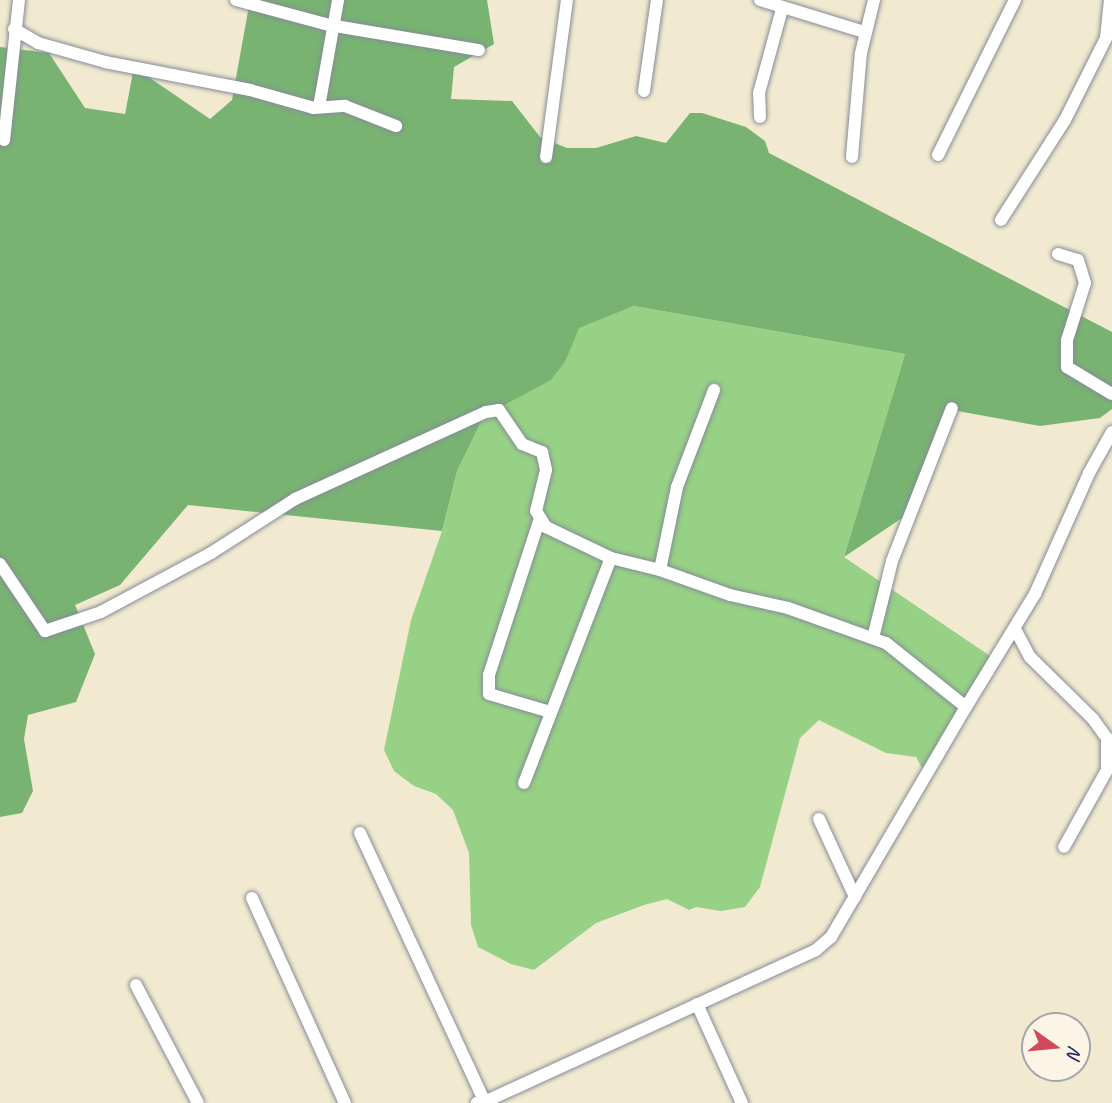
<!DOCTYPE html>
<style>
body{margin:0}
#map{position:relative;width:1112px;height:1103px;overflow:hidden;background:#f2ead0;font-family:Caveat,sans-serif}
div>[style]{position:absolute}
[style*='--x']{left:calc(var(--x)*1px);top:calc(var(--y)*1px);width:calc(var(--w)*1px);rotate:calc(var(--a)*1deg)}
.green>*{inset:0;background:#96d185}
.forest>*{inset:0;background:#78b372}
.roads{filter:drop-shadow(0 0 2px #868c97) drop-shadow(0 0 2px #868c97)}
.minor>*{height:12px;margin:-6px;padding:0 6px;transform-origin:6px;border-radius:6px;background:#fff}
span{translate:-50% -50%;white-space:nowrap;text-align:center;line-height:1.15;-webkit-text-stroke:7px #fcf5e5;paint-order:stroke}
.north{position:absolute;left:1021px;top:1012px;width:70px;height:70px;box-sizing:border-box;background:#fcf5e5;border:2px solid #a2a6af;border-radius:50%;rotate:105deg;font-size:19px;font-weight:700;line-height:28px;text-align:center;color:#1b2f5e}
.north::after{content:'';display:block;margin:auto;width:24px;height:32px;background:#d1495b;clip-path:polygon(50% 0,100% 100%,50% 72%,0 100%)}
</style>
<div id="map">
<div class="green">
<div style="clip-path:polygon(634px 306px,905px 354px,844px 557px,996px 660px,923px 770px,916px 757px,886px 753px,819px 720px,800px 738px,760px 887px,745px 907px,721px 911px,696px 907px,689px 910px,667px 899px,644px 905px,596px 923px,534px 970px,511px 964px,478px 947px,471px 925px,469px 853px,453px 810px,436px 794px,414px 786px,394px 771px,384px 750px,411px 620px,442px 531px,457px 471px,484px 416px,566px 360px,578px 328px)"></div>
</div>
<div class="forest">
<div style="clip-path:polygon(250px 0,487px 0,494px 44px,454px 67px,451px 99px,512px 101px,540px 137px,567px 148px,596px 148px,636px 136px,666px 143px,690px 113px,702px 113px,746px 127px,765px 141px,769px 153px,1112px 332px,1112px 409px,1100px 418px,1040px 426px,952px 410px,914px 510px,844px 557px,905px 354px,634px 306px,579px 328px,566px 360px,551px 380px,484px 416px,457px 471px,442px 531px,188px 505px,120px 585px,75px 605px,95px 654px,76px 702px,28px 715px,24px 739px,33px 791px,22px 813px,0 817px,0 47px,49px 53px,85px 108px,125px 114px,134px 67px,210px 119px,232px 100px)"></div>
</div>
<div class="roads">
<div class="minor">
<div style="--x:236;--y:0;--w:96;--a:15"></div>
<div style="--x:329;--y:25;--w:152;--a:9.5"></div>
<div style="--x:760;--y:0;--w:109;--a:17.1"></div>
<div style="--x:14;--y:29;--w:28;--a:30"></div>
<div style="--x:38;--y:43;--w:70;--a:15.8"></div>
<div style="--x:105;--y:62;--w:148;--a:10.9"></div>
<div style="--x:250;--y:90;--w:66;--a:15.7"></div>
<div style="--x:314;--y:108;--w:31;--a:-4"></div>
<div style="--x:345;--y:106;--w:55;--a:21.4"></div>
<div style="--x:644;--y:91;--w:92;--a:-81.9"></div>
<div style="--x:319;--y:107;--w:109;--a:-79.9"></div>
<div style="--x:760;--y:117;--w:24;--a:-92"></div>
<div style="--x:759;--y:93;--w:87;--a:-74.7"></div>
<div style="--x:4;--y:140;--w:141;--a:-83.9"></div>
<div style="--x:938;--y:155;--w:173;--a:-63.6"></div>
<div style="--x:546;--y:157;--w:158;--a:-82.4"></div>
<div style="--x:852;--y:157;--w:104;--a:-85.1"></div>
<div style="--x:861;--y:53;--w:55;--a:-76.2"></div>
<div style="--x:1001;--y:220;--w:119;--a:-57.4"></div>
<div style="--x:1065;--y:120;--w:92;--a:-63.4"></div>
<div style="--x:1106;--y:38;--w:38;--a:-84"></div>
<div style="--x:1058;--y:254;--w:21;--a:17"></div>
<div style="--x:1078;--y:260;--w:24;--a:73"></div>
<div style="--x:1085;--y:283;--w:60;--a:107.5"></div>
<div style="--x:1067;--y:340;--w:27;--a:90"></div>
<div style="--x:1067;--y:367;--w:52;--a:31"></div>
<div style="--x:540;--y:518;--w:165;--a:108"></div>
<div style="--x:489;--y:675;--w:19;--a:90"></div>
<div style="--x:489;--y:694;--w:64;--a:16.4"></div>
<div style="--x:0;--y:564;--w:81;--a:56.1"></div>
<div style="--x:45;--y:631;--w:59;--a:-18.7"></div>
<div style="--x:101;--y:612;--w:125;--a:-28.2"></div>
<div style="--x:211;--y:553;--w:100;--a:-32.7"></div>
<div style="--x:295;--y:499;--w:210;--a:-24.5"></div>
<div style="--x:486;--y:412;--w:13;--a:-9"></div>
<div style="--x:499;--y:410;--w:41;--a:55.9"></div>
<div style="--x:522;--y:444;--w:22;--a:22"></div>
<div style="--x:542;--y:452;--w:18;--a:77"></div>
<div style="--x:546;--y:470;--w:42;--a:103.7"></div>
<div style="--x:536;--y:511;--w:19;--a:58"></div>
<div style="--x:546;--y:527;--w:72;--a:25.5"></div>
<div style="--x:611;--y:558;--w:50;--a:13.8"></div>
<div style="--x:660;--y:570;--w:74;--a:19.7"></div>
<div style="--x:730;--y:595;--w:59;--a:12.6"></div>
<div style="--x:788;--y:608;--w:104;--a:19.7"></div>
<div style="--x:886;--y:643;--w:102;--a:38.7"></div>
<div style="--x:660;--y:570;--w:85;--a:-78.4"></div>
<div style="--x:677;--y:487;--w:104;--a:-69.1"></div>
<div style="--x:1015;--y:629;--w:32;--a:62"></div>
<div style="--x:1030;--y:657;--w:88;--a:44.5"></div>
<div style="--x:1093;--y:719;--w:24;--a:54"></div>
<div style="--x:1107;--y:738;--w:32;--a:90"></div>
<div style="--x:1107;--y:770;--w:88;--a:119.2"></div>
<div style="--x:873;--y:638;--w:79;--a:-76.1"></div>
<div style="--x:892;--y:561;--w:164;--a:-68.6"></div>
<div style="--x:524;--y:783;--w:241;--a:-68.9"></div>
<div style="--x:819;--y:819;--w:86;--a:65.2"></div>
<div style="--x:360;--y:833;--w:294;--a:65.1"></div>
<div style="--x:484;--y:1100;--w:8;--a:157"></div>
<div style="--x:252;--y:898;--w:225;--a:65.6"></div>
<div style="--x:136;--y:985;--w:133;--a:62.3"></div>
<div style="--x:697;--y:1004;--w:109;--a:65.6"></div>
<div style="--x:482;--y:1103;--w:367;--a:-24.6"></div>
<div style="--x:816;--y:950;--w:20;--a:-41"></div>
<div style="--x:831;--y:937;--w:267;--a:-59.6"></div>
<div style="--x:966;--y:707;--w:132;--a:-58.6"></div>
<div style="--x:1035;--y:594;--w:133;--a:-65.9"></div>
<div style="--x:1089;--y:473;--w:47;--a:-60.7"></div>
</div>
</div>
<div class="north">N</div>
</div>
